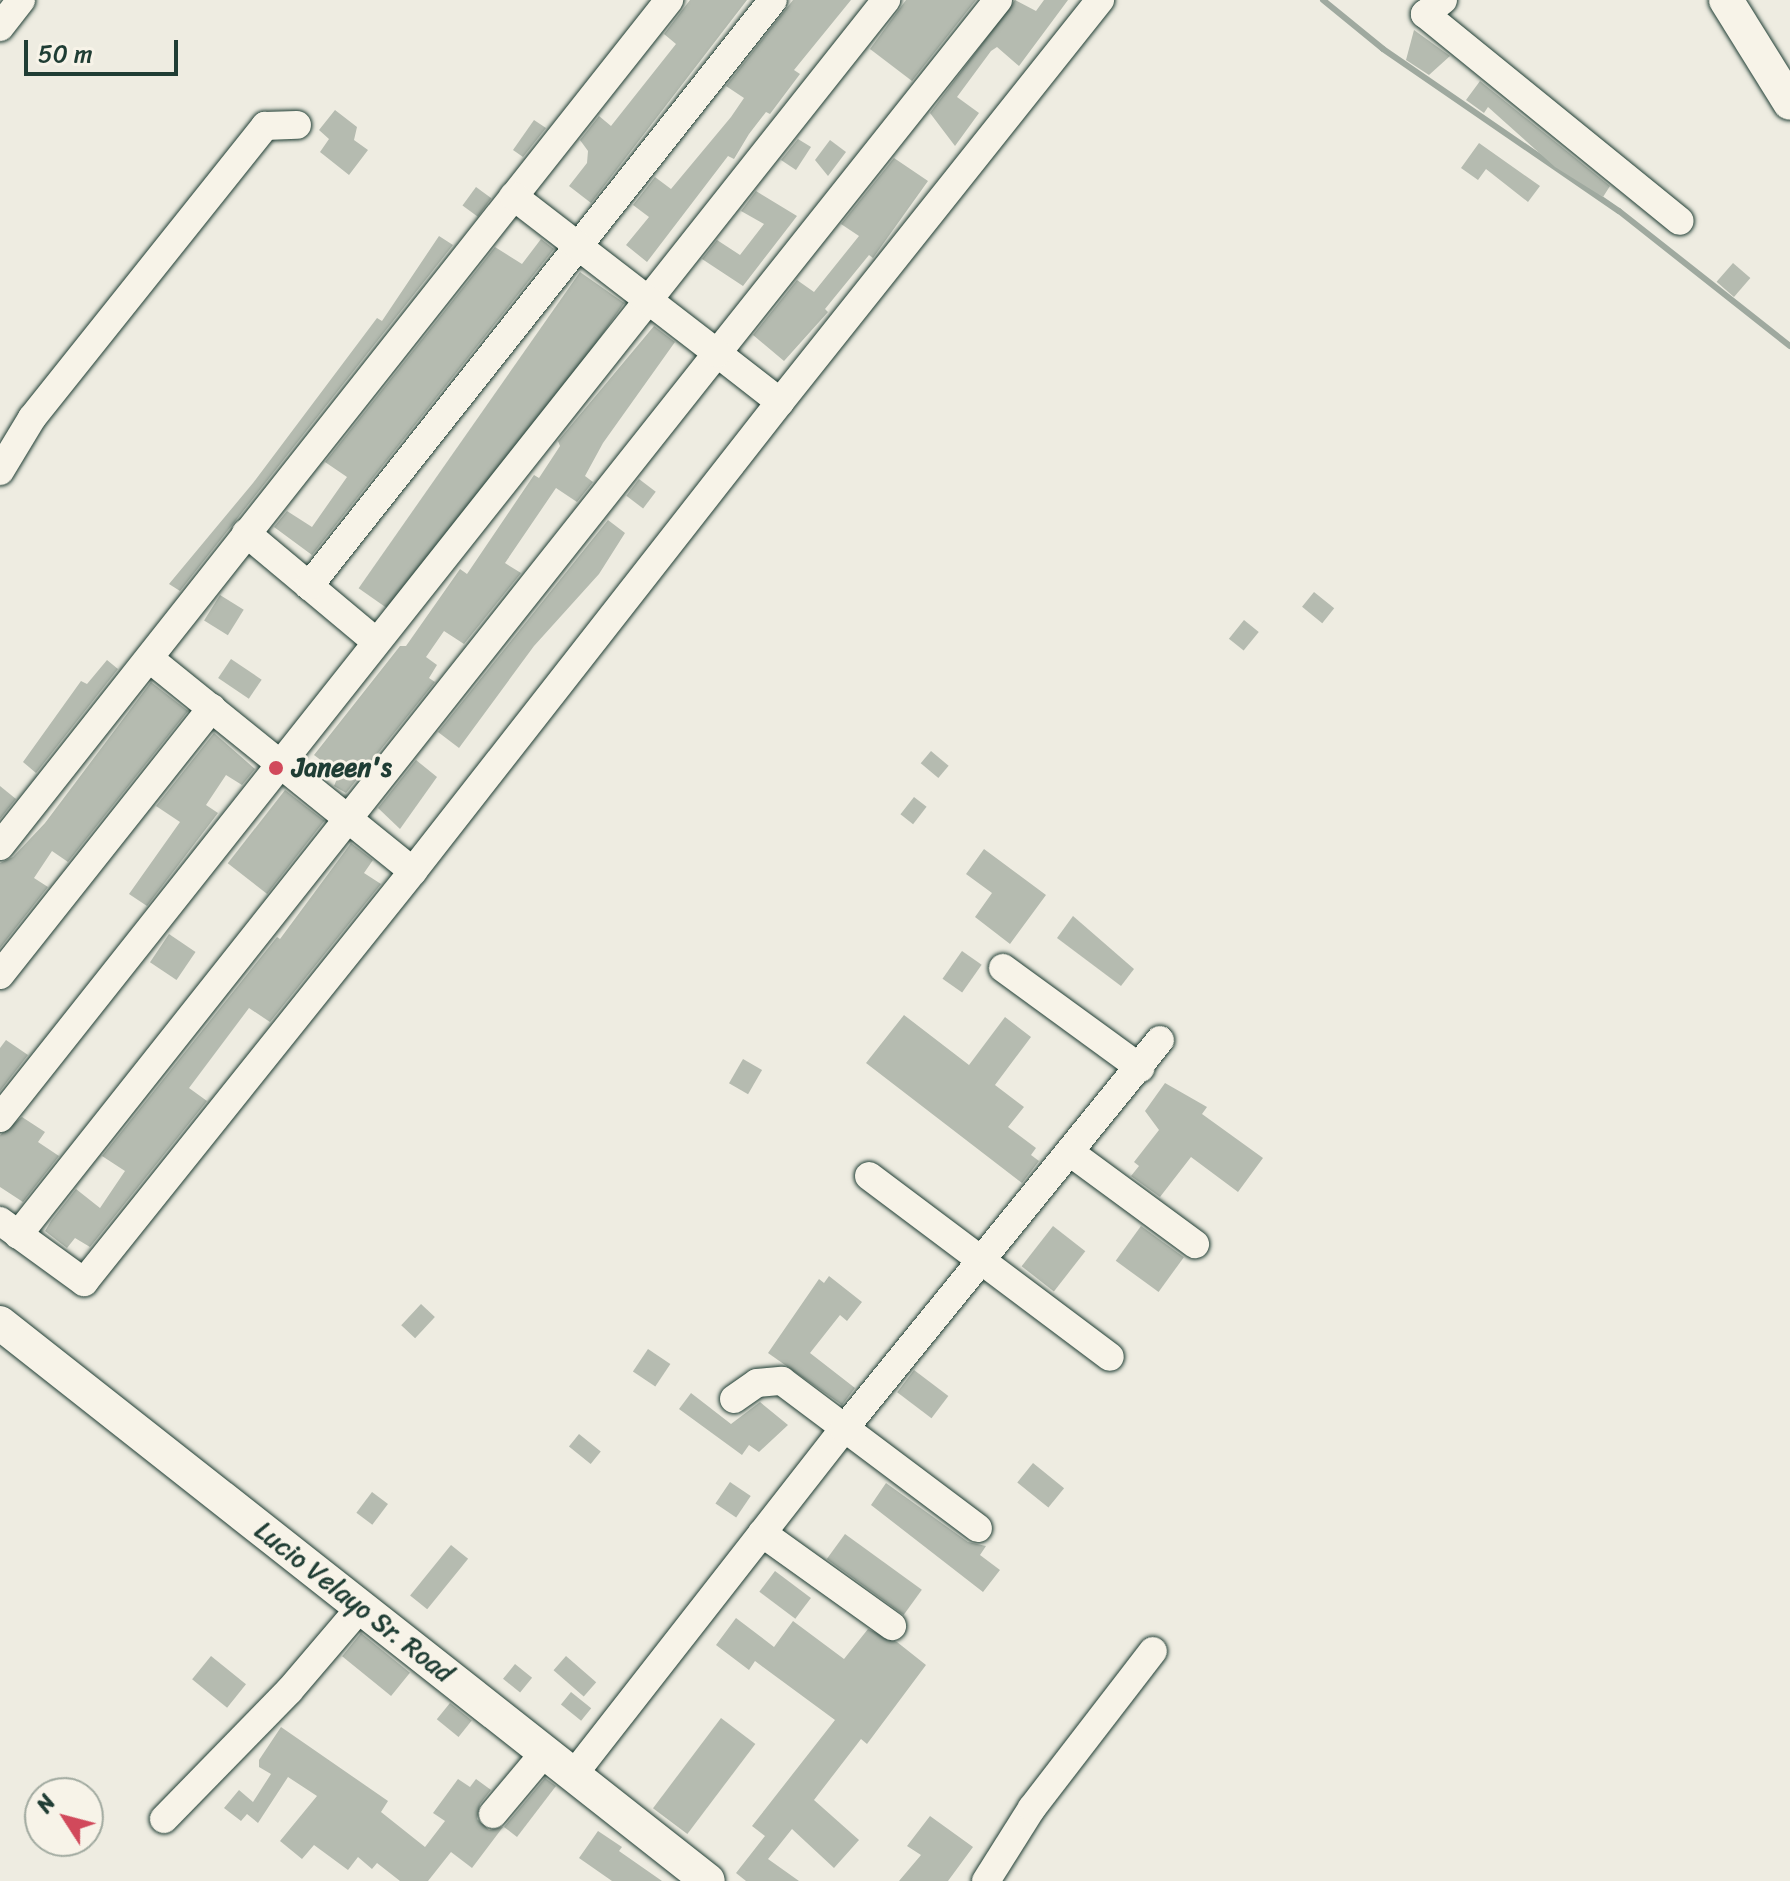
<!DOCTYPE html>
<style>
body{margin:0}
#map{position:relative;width:1790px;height:1881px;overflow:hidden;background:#eeece1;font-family:Sriracha,sans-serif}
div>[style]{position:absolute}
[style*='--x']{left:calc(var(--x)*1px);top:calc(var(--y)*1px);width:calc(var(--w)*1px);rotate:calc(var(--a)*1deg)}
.stream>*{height:6px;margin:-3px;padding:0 3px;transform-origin:3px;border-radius:3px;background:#9fa99f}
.building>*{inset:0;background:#b5bbb0;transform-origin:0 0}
.roads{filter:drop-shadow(0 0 2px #1f3d34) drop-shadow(0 0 2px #1f3d34)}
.minor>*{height:28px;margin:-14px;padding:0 14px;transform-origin:14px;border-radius:14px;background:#f7f3e8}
.major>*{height:34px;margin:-17px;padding:0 17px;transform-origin:17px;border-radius:17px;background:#f7f3e8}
.dots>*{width:22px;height:22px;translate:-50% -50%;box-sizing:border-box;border:4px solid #f7f3e8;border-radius:50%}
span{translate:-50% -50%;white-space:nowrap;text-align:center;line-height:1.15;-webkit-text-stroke:6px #f7f3e8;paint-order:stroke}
.poi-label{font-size:26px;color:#1f3d34;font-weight:700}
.left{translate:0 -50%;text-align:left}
.street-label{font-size:26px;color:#1f3d34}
.north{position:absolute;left:24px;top:1777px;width:80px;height:80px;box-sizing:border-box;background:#f7f3e8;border:2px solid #a1aaa0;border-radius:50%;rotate:306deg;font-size:22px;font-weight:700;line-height:32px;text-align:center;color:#1f3d34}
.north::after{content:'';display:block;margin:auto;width:28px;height:36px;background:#d1495b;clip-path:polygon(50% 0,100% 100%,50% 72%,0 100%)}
.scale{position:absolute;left:24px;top:40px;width:154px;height:36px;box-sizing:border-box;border:4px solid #1f3d34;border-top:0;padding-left:10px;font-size:24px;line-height:28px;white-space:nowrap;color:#1f3d34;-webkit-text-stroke:6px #f7f3e8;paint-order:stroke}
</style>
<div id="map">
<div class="stream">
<div style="--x:1323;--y:0;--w:77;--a:39.2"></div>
<div style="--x:1383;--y:49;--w:286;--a:34.5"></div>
<div style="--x:1619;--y:211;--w:218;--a:38.3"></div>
</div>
<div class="building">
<div style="clip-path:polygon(690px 0,747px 0,591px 203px,569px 186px,587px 163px,588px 151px,580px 140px,599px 116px,611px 126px,676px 44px,664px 34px)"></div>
<div style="clip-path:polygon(793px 0,851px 0,794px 70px,800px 74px,770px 114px,766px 112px,749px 134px,734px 159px,728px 156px,647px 262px,626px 245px,649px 217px,633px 205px,655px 177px,671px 189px,731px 117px,744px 98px,726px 86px)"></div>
<div style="clip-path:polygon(906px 0,976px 0,912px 81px,870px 49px)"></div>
<div style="clip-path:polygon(1015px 0,1036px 11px,1044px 0,1068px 0,1019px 66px,997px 47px,991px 51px,957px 97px,979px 113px,955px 146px,930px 113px)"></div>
<div style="clip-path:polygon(1414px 30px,1450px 56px,1429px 75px,1406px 60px)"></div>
<div style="clip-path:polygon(1480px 81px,1610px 186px,1603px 197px,1555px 167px,1488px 107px,1484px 113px,1466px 100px)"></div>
<div style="clip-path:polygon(335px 110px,357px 127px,354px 140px,368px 150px,349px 175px,320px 152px,329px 139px,319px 130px)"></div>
<div style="clip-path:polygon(534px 120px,546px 128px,523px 157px,513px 150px)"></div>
<div style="clip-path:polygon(798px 139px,811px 147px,796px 170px,781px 160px)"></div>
<div style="clip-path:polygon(830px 140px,846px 152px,828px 176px,815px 160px)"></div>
<div style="clip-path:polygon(1479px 143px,1540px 186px,1528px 202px,1486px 169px,1478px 180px,1461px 168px)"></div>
<div style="clip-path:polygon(894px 158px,928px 181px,873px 258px,869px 255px,825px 309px,828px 312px,784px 361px,753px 335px,797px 280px,814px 292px,859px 236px,841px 224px)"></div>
<div style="left:476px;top:187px;width:19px;height:23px;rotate:36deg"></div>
<div style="clip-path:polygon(756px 191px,797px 216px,743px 286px,702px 259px,717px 240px,740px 255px,764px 224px,741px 211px)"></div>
<div style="clip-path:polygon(439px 236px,453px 245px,180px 591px,169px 584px,253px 483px,377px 318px,382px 321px)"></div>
<div style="clip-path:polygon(541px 239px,554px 249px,312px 555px,274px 527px,287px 511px,312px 527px,347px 477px,325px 462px,495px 247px,522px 264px)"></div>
<div style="left:1733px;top:263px;width:23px;height:25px;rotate:41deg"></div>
<div style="left:580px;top:272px;width:54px;height:386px;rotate:35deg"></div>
<div style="clip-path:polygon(654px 326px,675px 342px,603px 443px,585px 476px,593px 482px,577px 502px,556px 488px,505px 563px,521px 573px,464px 644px,444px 631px,426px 657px,437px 665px,429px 678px,435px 682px,346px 793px,334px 786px,339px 774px,314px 755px,400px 646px,406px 646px,460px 569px,467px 574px,534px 475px,539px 478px,560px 446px,558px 441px)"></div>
<div style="left:639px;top:479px;width:21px;height:21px;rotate:37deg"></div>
<div style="clip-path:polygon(608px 520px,625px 533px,599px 574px,534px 646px,459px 748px,438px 732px)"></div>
<div style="left:1314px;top:592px;width:26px;height:19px;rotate:39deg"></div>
<div style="left:220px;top:595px;width:28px;height:30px;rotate:32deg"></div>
<div style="left:1244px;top:620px;width:19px;height:24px;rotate:39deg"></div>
<div style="left:231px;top:659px;width:37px;height:23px;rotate:34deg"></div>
<div style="clip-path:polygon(107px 660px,118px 669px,36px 773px,23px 762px,81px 681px,87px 684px)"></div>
<div style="clip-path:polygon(151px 682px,188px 711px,68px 862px,52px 851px,34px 878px,48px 887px,0 948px,0 863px,13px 857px,45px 823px)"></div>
<div style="clip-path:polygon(214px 733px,255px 769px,242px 785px,226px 775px,206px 805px,218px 813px,147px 906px,129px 894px,180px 822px,156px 806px)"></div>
<div style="left:931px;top:751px;width:23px;height:16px;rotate:40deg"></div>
<div style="clip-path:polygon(416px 760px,437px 777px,400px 829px,378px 808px)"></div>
<div style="clip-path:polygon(0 786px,16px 799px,0 819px)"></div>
<div style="left:285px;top:790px;width:50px;height:93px;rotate:38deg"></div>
<div style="left:914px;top:797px;width:16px;height:22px;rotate:38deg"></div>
<div style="clip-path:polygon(351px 843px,373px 860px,364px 873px,381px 884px,270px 1022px,249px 1008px,189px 1088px,207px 1101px,90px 1247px,75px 1238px,67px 1248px,45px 1231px,51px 1221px,76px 1189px,100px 1208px,125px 1171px,102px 1156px,277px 937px,280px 939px)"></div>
<div style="clip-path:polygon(984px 849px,1046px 895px,1010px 944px,975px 917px,992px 893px,966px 874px)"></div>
<div style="clip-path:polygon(1073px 916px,1134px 969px,1121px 986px,1057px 938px)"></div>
<div style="left:169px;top:934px;width:32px;height:34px;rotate:34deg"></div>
<div style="left:962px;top:951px;width:24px;height:34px;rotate:35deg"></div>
<div style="clip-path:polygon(904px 1015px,969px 1065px,1005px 1017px,1031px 1037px,995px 1085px,1024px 1107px,1008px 1127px,1036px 1148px,1031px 1155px,1039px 1161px,1022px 1183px,866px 1063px)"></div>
<div style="clip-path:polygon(6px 1040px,28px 1055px,0 1091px,0 1048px)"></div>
<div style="left:743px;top:1059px;width:22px;height:28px;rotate:30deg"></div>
<div style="clip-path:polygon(1165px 1083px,1207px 1107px,1202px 1114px,1263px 1158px,1238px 1192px,1191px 1157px,1160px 1197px,1131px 1176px,1139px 1166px,1134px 1162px,1159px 1130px,1145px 1111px)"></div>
<div style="clip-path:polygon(22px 1117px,45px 1132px,38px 1142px,59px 1156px,23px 1202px,0 1187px,0 1135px)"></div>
<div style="left:1053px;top:1226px;width:41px;height:51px;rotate:38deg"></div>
<div style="left:1141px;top:1226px;width:53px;height:43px;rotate:36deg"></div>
<div style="clip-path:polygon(829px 1276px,862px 1302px,847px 1321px,840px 1315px,810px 1353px,855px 1388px,842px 1405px,768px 1353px,819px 1279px,824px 1283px)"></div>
<div style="left:421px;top:1304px;width:19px;height:29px;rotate:43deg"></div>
<div style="left:648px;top:1349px;width:27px;height:27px;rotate:34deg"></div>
<div style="left:914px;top:1370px;width:43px;height:28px;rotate:37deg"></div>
<div style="clip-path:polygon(691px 1393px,731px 1424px,760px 1402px,788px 1425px,759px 1452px,749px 1445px,742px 1455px,679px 1409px)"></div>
<div style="left:579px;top:1434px;width:28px;height:16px;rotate:39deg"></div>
<div style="left:1033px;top:1463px;width:40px;height:25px;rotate:39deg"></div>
<div style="left:730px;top:1482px;width:25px;height:26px;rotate:34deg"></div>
<div style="clip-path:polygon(886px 1483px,968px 1542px,986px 1546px,980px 1555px,1000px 1570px,983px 1592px,871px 1505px)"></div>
<div style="left:372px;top:1492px;width:20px;height:26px;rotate:37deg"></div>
<div style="left:845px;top:1534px;width:95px;height:31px;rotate:36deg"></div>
<div style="left:451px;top:1545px;width:22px;height:65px;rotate:39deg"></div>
<div style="left:775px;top:1571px;width:45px;height:26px;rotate:37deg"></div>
<div style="clip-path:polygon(736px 1618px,774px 1647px,793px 1621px,844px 1659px,868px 1629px,897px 1642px,926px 1665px,867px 1744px,861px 1739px,814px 1800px,859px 1840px,834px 1868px,792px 1829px,768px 1859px,799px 1881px,746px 1881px,736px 1873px,765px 1836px,752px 1826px,835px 1720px,755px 1661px,749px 1670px,716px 1645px)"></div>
<div style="left:361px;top:1633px;width:63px;height:30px;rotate:39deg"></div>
<div style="left:211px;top:1656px;width:45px;height:30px;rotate:39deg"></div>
<div style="left:566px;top:1656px;width:40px;height:19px;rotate:41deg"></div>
<div style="left:515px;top:1664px;width:22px;height:19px;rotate:39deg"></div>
<div style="left:571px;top:1692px;width:26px;height:16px;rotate:39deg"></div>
<div style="left:450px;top:1703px;width:28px;height:21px;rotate:39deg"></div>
<div style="left:721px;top:1718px;width:43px;height:113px;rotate:37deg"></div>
<div style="clip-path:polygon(281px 1727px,388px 1801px,381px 1812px,425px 1847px,445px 1821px,433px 1813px,458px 1779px,470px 1787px,476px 1779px,491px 1790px,480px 1804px,477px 1819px,489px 1830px,503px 1827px,472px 1868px,451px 1852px,428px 1881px,400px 1881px,377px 1863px,372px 1869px,358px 1857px,348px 1870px,314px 1845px,302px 1859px,280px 1841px,317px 1796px,288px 1777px,258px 1823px,247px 1814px,241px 1821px,224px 1808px,239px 1790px,253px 1802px,271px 1774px,259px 1767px,259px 1760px)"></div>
<div style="clip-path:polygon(545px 1778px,556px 1786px,517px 1837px,504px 1827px)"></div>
<div style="clip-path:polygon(930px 1816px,973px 1847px,948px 1881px,899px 1881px,921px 1855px,907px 1846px)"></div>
<div style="clip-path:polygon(598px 1831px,622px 1847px,619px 1851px,662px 1881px,612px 1881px,579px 1858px)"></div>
</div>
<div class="roads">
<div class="minor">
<div style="--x:998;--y:0;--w:451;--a:128.5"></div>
<div style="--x:717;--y:353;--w:80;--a:37.9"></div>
<div style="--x:780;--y:402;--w:514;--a:-51.48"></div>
<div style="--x:1443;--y:0;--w:23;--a:142"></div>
<div style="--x:1425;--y:14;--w:328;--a:39.1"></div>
<div style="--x:0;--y:27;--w:34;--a:-52"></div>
<div style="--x:0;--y:471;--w:62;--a:-58.9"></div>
<div style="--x:32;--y:418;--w:374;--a:-51.4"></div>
<div style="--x:265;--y:126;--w:32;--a:-2"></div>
<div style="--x:246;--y:533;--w:168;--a:39.9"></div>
<div style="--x:309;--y:586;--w:747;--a:-51.63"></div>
<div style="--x:150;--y:659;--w:338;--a:38.9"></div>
<div style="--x:413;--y:871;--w:596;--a:-51.96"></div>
<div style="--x:0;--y:846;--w:1079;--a:-51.66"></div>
<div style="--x:1003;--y:968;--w:170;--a:36.1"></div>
<div style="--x:0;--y:975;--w:341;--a:-51.6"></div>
<div style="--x:0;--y:1118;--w:1427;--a:-51.6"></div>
<div style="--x:1071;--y:1153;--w:154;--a:36.3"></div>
<div style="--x:869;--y:1176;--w:301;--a:36.9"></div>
<div style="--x:0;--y:1221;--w:104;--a:36"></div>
<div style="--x:84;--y:1282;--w:526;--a:-51.32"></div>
<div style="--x:18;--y:1235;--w:1125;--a:-51.6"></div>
<div style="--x:717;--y:353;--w:257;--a:-142.4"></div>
<div style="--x:734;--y:1399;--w:28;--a:-35"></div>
<div style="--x:757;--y:1383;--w:25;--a:-5"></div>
<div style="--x:782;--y:1381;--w:245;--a:36.9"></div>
<div style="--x:762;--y:1533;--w:160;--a:35.6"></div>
<div style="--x:574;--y:1774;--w:438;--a:-52"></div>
<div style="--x:844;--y:1429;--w:501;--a:-50.91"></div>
<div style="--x:493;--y:1814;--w:81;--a:-50"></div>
<div style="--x:164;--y:1819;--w:179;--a:-45.7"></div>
<div style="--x:289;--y:1691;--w:109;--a:-49.5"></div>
<div style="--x:986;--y:1881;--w:86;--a:-57.8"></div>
<div style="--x:1032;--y:1808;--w:198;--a:-52.4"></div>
</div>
<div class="major">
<div style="--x:1726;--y:0;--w:121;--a:58.1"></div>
<div style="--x:0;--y:1323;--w:901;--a:38.24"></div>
</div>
</div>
<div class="dots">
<div style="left:276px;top:768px;background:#d1495b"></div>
</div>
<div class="poi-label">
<span class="left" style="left:292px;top:768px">Janeen's</span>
</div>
<div class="street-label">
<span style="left:354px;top:1602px;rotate:38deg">Lucio Velayo Sr. Road</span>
</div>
<div class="north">N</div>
<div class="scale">50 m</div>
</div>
